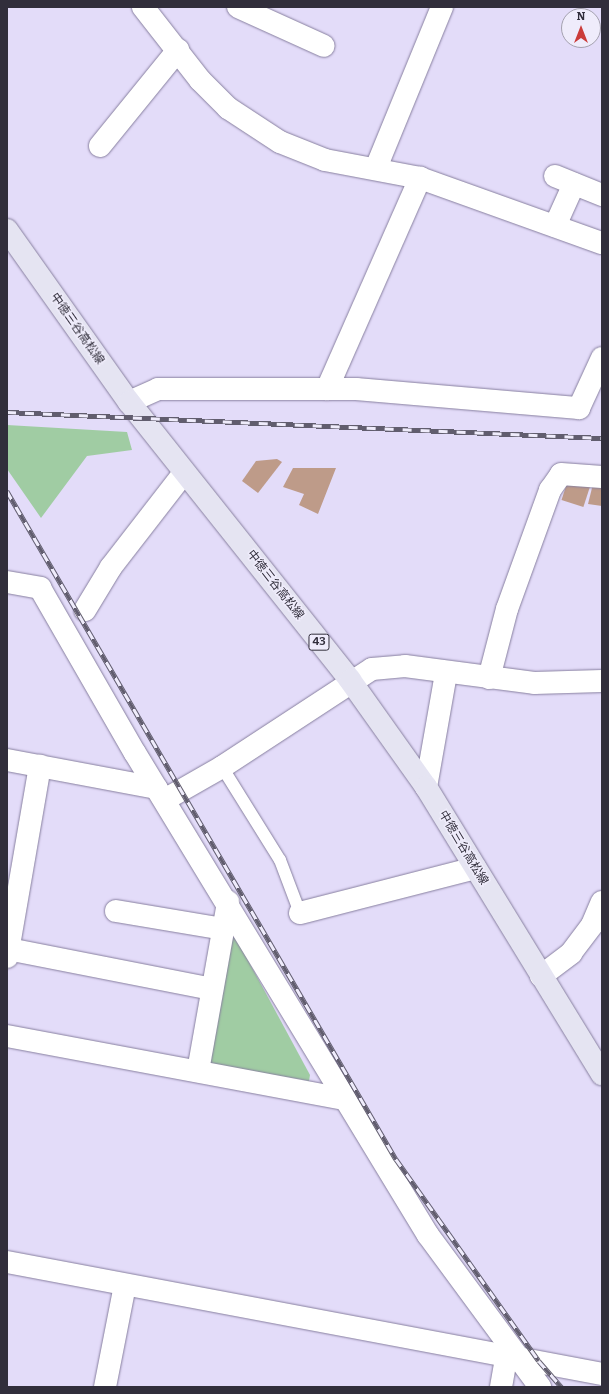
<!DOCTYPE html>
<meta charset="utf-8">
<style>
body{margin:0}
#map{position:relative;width:609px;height:1394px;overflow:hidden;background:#e3dcf9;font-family:Bitter,"Noto Sans JP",serif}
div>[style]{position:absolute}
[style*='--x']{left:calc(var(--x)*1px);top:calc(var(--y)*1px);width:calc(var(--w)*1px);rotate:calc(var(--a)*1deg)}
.green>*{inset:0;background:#a0cca3}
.building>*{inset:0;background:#be9b89;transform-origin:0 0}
.roads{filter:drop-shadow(0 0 1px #877f9f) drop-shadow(0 0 1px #877f9f)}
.lane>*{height:12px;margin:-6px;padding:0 6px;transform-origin:6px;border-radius:6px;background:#fff}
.street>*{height:22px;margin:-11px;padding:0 11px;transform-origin:11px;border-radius:11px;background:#fff}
.secondary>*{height:22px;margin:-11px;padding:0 11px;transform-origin:11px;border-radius:11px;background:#fff}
.primary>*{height:22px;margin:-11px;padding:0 11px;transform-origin:11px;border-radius:11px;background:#e5e4f2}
.rail>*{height:4.5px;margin-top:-2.25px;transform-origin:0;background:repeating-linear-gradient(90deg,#efecfb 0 9px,#615d6e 0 18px);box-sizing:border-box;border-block:1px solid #615d6e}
span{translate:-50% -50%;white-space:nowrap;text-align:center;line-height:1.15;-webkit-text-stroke:3px #efecfb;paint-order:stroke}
.shield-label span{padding:1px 3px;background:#efecfb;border:1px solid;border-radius:3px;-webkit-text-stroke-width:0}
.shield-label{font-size:11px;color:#312e3b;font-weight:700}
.street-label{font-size:12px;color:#312e3b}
.frame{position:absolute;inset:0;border:8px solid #312e3b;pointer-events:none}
.north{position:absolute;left:561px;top:8px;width:40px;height:40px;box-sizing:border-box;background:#efecfb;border:1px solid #a3a0ae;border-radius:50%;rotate:0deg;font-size:11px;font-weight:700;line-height:16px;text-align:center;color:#312e3b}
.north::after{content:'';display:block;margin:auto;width:14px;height:18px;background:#cb3c3a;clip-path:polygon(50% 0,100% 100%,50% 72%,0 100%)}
</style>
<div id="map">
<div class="green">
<div style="clip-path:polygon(7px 425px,127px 432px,132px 450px,87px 456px,41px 518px,7px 469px)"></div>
<div style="clip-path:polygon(230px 936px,236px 938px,310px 1075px,309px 1081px,207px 1064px)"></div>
</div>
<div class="building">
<div style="clip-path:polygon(277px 459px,282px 462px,258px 493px,242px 481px,256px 461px)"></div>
<div style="clip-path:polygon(293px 468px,336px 468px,318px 514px,299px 505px,304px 494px,283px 487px)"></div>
<div style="left:568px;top:480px;width:23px;height:21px;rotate:18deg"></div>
<div style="clip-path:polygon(593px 484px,602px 486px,602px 506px,588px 504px)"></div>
</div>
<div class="roads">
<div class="lane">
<div style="--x:222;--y:767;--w:110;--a:58.1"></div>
<div style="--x:280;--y:860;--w:57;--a:69.3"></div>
</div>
<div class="street">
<div style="--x:143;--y:7;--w:93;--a:52"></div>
<div style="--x:200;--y:80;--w:40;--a:45"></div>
<div style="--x:228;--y:108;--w:62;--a:33.2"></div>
<div style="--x:280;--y:142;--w:48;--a:21.8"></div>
<div style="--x:325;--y:160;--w:97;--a:10.7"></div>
<div style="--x:420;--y:178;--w:193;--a:19.7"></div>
<div style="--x:238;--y:7;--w:94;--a:24.4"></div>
<div style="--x:100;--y:146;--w:124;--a:-50.9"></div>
<div style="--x:376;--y:168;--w:174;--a:-67.7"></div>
<div style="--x:555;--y:176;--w:51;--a:22"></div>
<div style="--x:555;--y:226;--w:46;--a:-65.7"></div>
<div style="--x:327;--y:389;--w:231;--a:-66.2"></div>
<div style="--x:129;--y:402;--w:32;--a:-24"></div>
<div style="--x:158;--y:389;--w:198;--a:0"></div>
<div style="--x:356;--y:389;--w:224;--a:4.9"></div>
<div style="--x:579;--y:408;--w:55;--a:-65.3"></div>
<div style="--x:7;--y:582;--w:34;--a:10"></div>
<div style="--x:40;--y:588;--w:190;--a:60.1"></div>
<div style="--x:135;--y:753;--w:564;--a:58.71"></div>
<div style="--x:428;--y:1235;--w:189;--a:53.6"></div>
<div style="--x:85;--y:610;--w:50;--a:-58.8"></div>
<div style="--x:111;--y:567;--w:119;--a:-52.2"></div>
<div style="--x:489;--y:678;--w:71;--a:-75.4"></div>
<div style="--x:507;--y:609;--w:127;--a:-70.1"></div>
<div style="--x:550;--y:490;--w:19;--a:-55"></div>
<div style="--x:561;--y:474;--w:41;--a:4.2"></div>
<div style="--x:7;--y:760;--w:152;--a:10.6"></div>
<div style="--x:426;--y:787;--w:116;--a:-80"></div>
<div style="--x:166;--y:799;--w:64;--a:-29.7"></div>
<div style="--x:222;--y:767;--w:179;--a:-33.2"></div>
<div style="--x:372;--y:669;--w:33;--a:-5"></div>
<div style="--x:405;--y:666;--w:130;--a:7.5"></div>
<div style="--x:534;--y:683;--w:68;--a:-1.7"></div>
<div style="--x:116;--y:911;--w:109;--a:9.5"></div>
<div style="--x:300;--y:913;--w:181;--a:-14.4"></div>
<div style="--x:8;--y:949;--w:208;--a:11.1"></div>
<div style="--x:7;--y:957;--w:194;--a:-80.2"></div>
<div style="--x:541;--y:976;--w:38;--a:-37"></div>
<div style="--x:571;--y:953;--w:35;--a:-53"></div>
<div style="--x:592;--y:925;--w:25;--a:-67"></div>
<div style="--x:7;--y:1036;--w:344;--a:10.6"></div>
<div style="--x:198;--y:1071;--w:172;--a:-79.9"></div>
<div style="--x:105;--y:1387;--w:104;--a:-78.9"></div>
<div style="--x:501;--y:1387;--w:34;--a:-80"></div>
</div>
<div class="secondary">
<div style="--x:7;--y:1262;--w:605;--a:10.66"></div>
</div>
<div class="primary">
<div style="--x:7;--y:230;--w:211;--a:54.7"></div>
<div style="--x:129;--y:402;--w:355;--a:51.5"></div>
<div style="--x:350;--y:680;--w:131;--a:54.6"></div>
<div style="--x:426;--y:787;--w:337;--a:58.5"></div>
</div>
</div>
<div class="rail">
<div style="--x:7;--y:412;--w:596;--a:2.5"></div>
<div style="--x:7;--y:491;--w:773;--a:59.79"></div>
<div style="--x:396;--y:1159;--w:247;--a:54.7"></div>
<div style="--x:539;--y:1361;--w:35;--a:49"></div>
</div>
<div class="shield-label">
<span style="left:319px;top:642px">43</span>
</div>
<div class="street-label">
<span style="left:77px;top:329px;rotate:55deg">中徳三谷高松線</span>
<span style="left:275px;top:585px;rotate:52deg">中徳三谷高松線</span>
<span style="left:463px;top:848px;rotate:59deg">中徳三谷高松線</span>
</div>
<div class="frame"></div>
<div class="north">N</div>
</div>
